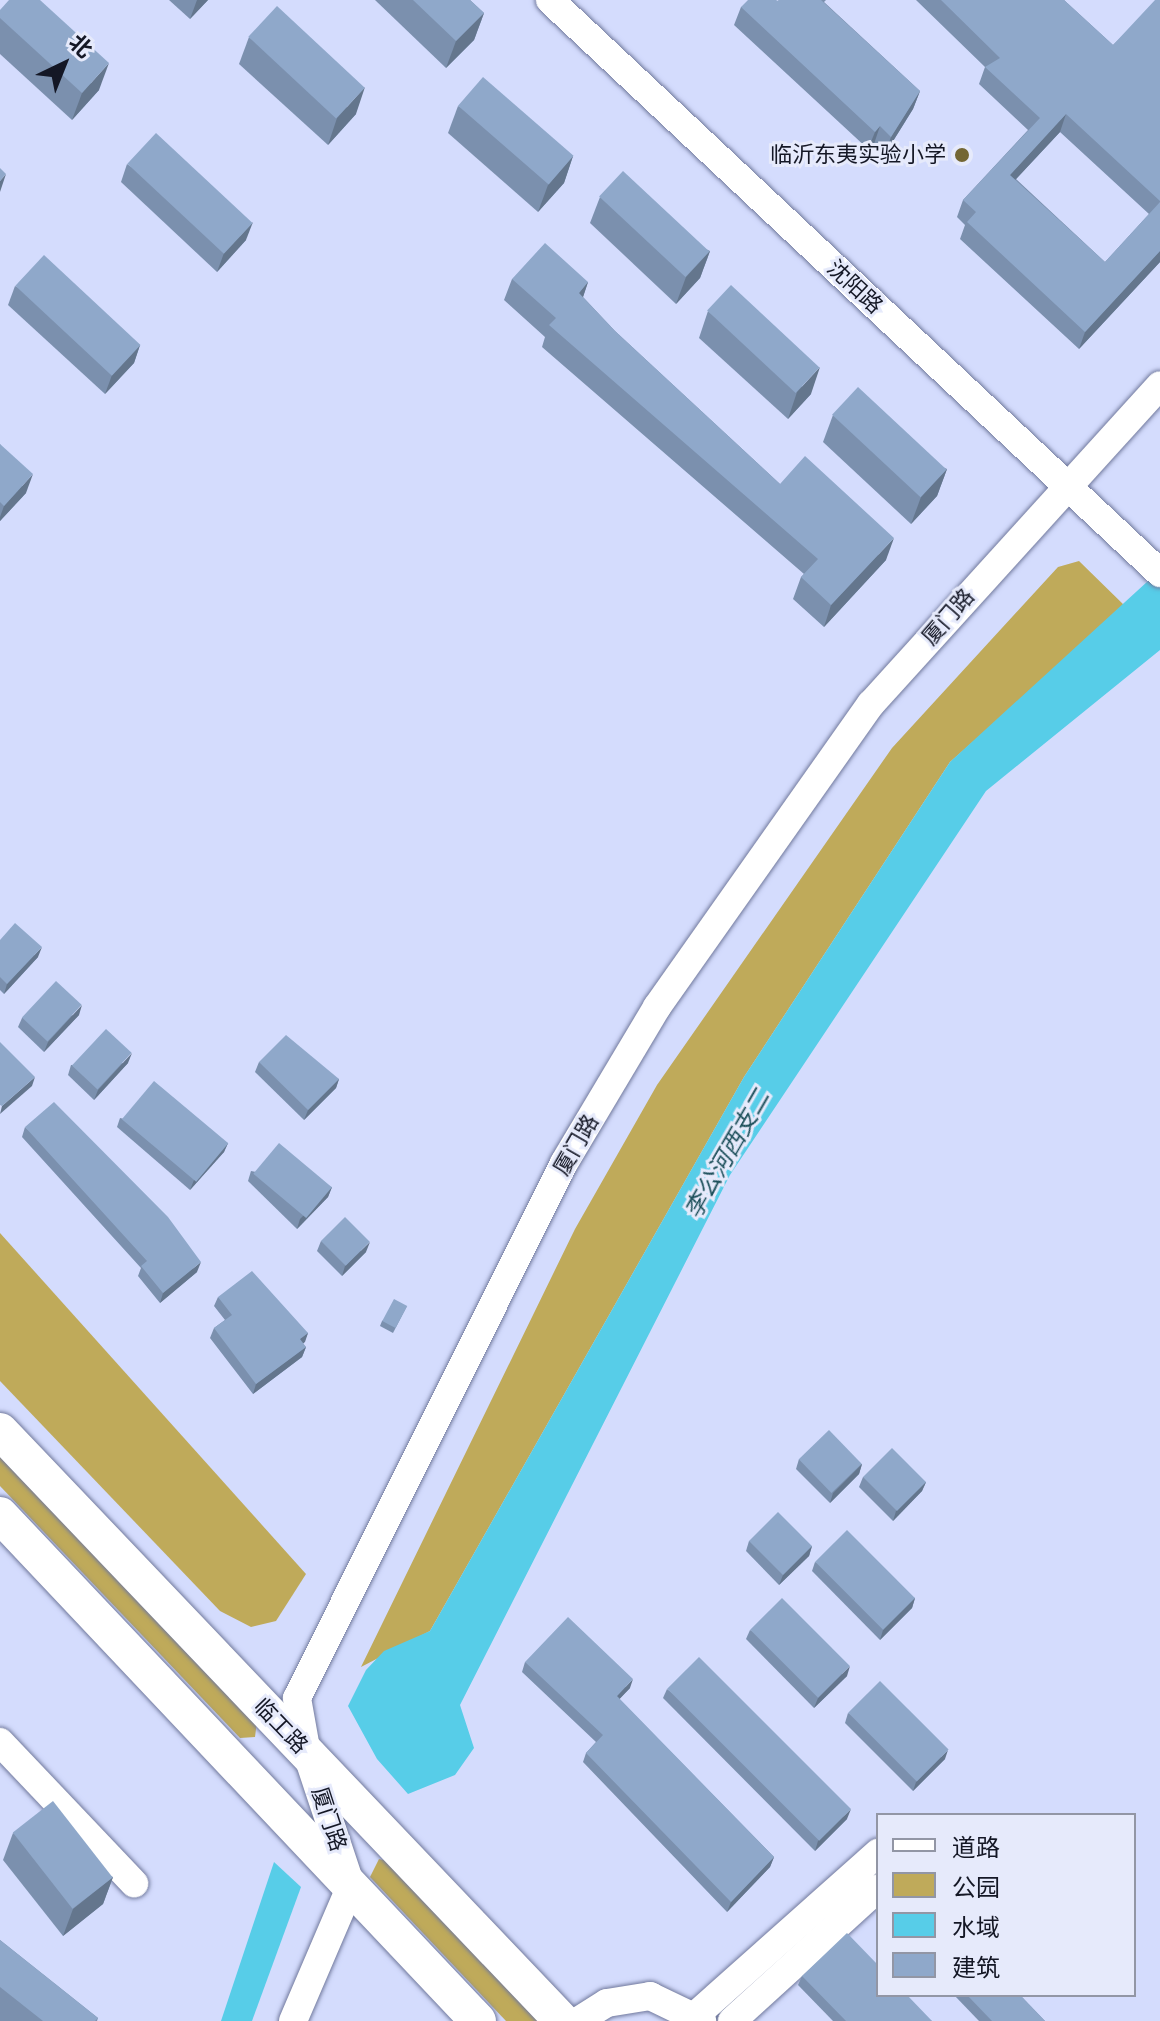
<!DOCTYPE html>
<meta charset="utf-8">
<style>
body{margin:0}
#map{position:relative;width:1160px;height:2021px;overflow:hidden;background:#d4dcfd;font-family:Helvetica,"Noto Sans SC",sans-serif}
div>[style]{position:absolute}
[style*='--x']{left:calc(var(--x)*1px);top:calc(var(--y)*1px);width:calc(var(--w)*1px);rotate:calc(var(--a)*1deg)}
.green>*{inset:0;background:#bfaa5a}
.water>*{inset:0;background:#57cde8}
.roads{filter:drop-shadow(0 0 2px #71799d) drop-shadow(0 0 2px #71799d)}
.minor>*{height:28px;margin:-14px;padding:0 14px;transform-origin:14px;border-radius:14px;background:#fff}
.major>*{height:36px;margin:-18px;padding:0 18px;transform-origin:18px;border-radius:18px;background:#fff}
.wall>*{inset:0;background:#7b90ae}
.shaded-wall>*{inset:0;background:#64768d}
.building>*{inset:0;background:#8fa8ca;transform-origin:0 0}
.dots>*{width:22px;height:22px;translate:-50% -50%;box-sizing:border-box;border:4px solid #e6eafb;border-radius:50%}
span{translate:-50% -50%;white-space:nowrap;text-align:center;line-height:1.15;-webkit-text-stroke:6px #e6eafb;paint-order:stroke}
.poi-label{font-size:22px;color:#141725}
.right{translate:-100% -50%;text-align:right}
.street-label{font-size:22px;color:#141725}
.water-label{font-size:24px;color:#1c4f5a;font-style:italic}
.legend{position:absolute;left:876px;top:1813px;width:260px;height:184px;box-sizing:border-box;background:#e6eafb;border:2px solid #9296a5;margin:0;padding:10px 14px;list-style:none;font-size:24px;color:#141725}
.legend li{display:flex;align-items:center;gap:16px;height:40px}
.legend b{width:40px;border:2px solid #9296a5}
.north{position:absolute;left:24px;top:24px;width:80px;height:80px;-webkit-text-stroke:6px #e6eafb;paint-order:stroke;rotate:43deg;font-size:22px;font-weight:700;line-height:32px;text-align:center;color:#141725}
.north::after{content:'';display:block;margin:auto;width:28px;height:36px;background:#141725;clip-path:polygon(50% 0,100% 100%,50% 72%,0 100%)}
</style>
<div id="map">
<div class="green">
<div style="clip-path:polygon(1079px 561px,1126px 607px,950px 762px,744px 1077px,430px 1631px,361px 1667px,575px 1229px,657px 1085px,892px 748px,1058px 567px)"></div>
<div style="clip-path:polygon(0 1233px,306px 1574px,276px 1621px,251px 1627px,220px 1611px,0 1381px)"></div>
<div style="clip-path:polygon(0 1453px,257px 1721px,255px 1737px,240px 1738px,0 1486px)"></div>
<div style="clip-path:polygon(379px 1859px,387px 1861px,538px 2021px,506px 2021px,370px 1877px)"></div>
</div>
<div class="water">
<div style="clip-path:polygon(1160px 570px,1160px 650px,986px 791px,730px 1175px,460px 1705px,474px 1748px,455px 1775px,408px 1794px,377px 1759px,348px 1706px,366px 1670px,384px 1651px,430px 1631px,744px 1077px,950px 762px)"></div>
<div style="clip-path:polygon(274px 1862px,301px 1887px,252px 2021px,221px 2021px)"></div>
</div>
<div class="roads">
<div class="minor">
<div style="--x:550;--y:0;--w:837;--a:43.21"></div>
<div style="--x:0;--y:1742;--w:195;--a:46.5"></div>
<div style="--x:696;--y:2015;--w:244;--a:-41.7"></div>
<div style="--x:293;--y:2021;--w:147;--a:-66.8"></div>
<div style="--x:351;--y:1886;--w:139;--a:-108.4"></div>
<div style="--x:307;--y:1754;--w:57;--a:-100.1"></div>
<div style="--x:297;--y:1698;--w:598;--a:-63.48"></div>
<div style="--x:564;--y:1163;--w:182;--a:-59.2"></div>
<div style="--x:657;--y:1007;--w:371;--a:-54.8"></div>
<div style="--x:871;--y:704;--w:430;--a:-47.8"></div>
<div style="--x:578;--y:2021;--w:34;--a:-32"></div>
<div style="--x:607;--y:2003;--w:44;--a:-9.2"></div>
<div style="--x:650;--y:1996;--w:58;--a:25.7"></div>
<div style="--x:732;--y:2021;--w:197;--a:-42.3"></div>
</div>
<div class="major">
<div style="--x:0;--y:1431;--w:815;--a:46.39"></div>
<div style="--x:0;--y:1515;--w:696;--a:46.63"></div>
</div>
</div>
<div class="wall">
<div style="clip-path:polygon(169px 0,208px 0,190px 19px)"></div>
<div style="clip-path:polygon(375px 0,470px 0,484px 13px,474px 40px,446px 68px)"></div>
<div style="clip-path:polygon(779px 0,826px 0,824px 2px,920px 91px,913px 109px,885px 154px,874px 144px,868px 149px,734px 25px,741px 7px,778px 1px)"></div>
<div style="clip-path:polygon(evenodd,916px 0,1064px 0,1113px 45px,1160px 0,1160px 262px,1079px 349px,960px 239px,965px 225px,957px 217px,963px 200px,1028px 130px,979px 84px,985px 67px,916px 0,1060px 132px,1149px 214px,1105px 262px,1016px 179px,1060px 132px)"></div>
<div style="clip-path:polygon(0 10px,99px 90px,72px 120px,0 54px)"></div>
<div style="clip-path:polygon(249px 37px,356px 114px,328px 145px,239px 64px)"></div>
<div style="clip-path:polygon(458px 106px,573px 156px,564px 183px,538px 212px,448px 133px)"></div>
<div style="clip-path:polygon(127px 164px,246px 240px,217px 272px,121px 182px)"></div>
<div style="clip-path:polygon(600px 197px,710px 251px,700px 278px,676px 304px,590px 223px)"></div>
<div style="clip-path:polygon(512px 279px,588px 282px,583px 297px,615px 331px,780px 484px,886px 560px,824px 627px,793px 599px,801px 577px,804px 574px,542px 347px,545px 337px,504px 300px)"></div>
<div style="clip-path:polygon(15px 286px,140px 345px,134px 363px,105px 394px,8px 305px)"></div>
<div style="clip-path:polygon(708px 311px,811px 394px,788px 419px,699px 338px)"></div>
<div style="clip-path:polygon(833px 415px,947px 469px,937px 496px,911px 524px,823px 442px)"></div>
<div style="clip-path:polygon(0 444px,26px 493px,0 521px)"></div>
<div style="clip-path:polygon(0 940px,38px 957px,4px 994px,0 990px)"></div>
<div style="clip-path:polygon(79px 1015px,44px 1052px,18px 1027px,22px 1018px)"></div>
<div style="clip-path:polygon(259px 1062px,339px 1079px,336px 1088px,304px 1120px,255px 1072px)"></div>
<div style="clip-path:polygon(128px 1063px,94px 1100px,68px 1075px,71px 1065px)"></div>
<div style="clip-path:polygon(120px 1118px,228px 1143px,224px 1152px,190px 1190px,117px 1127px)"></div>
<div style="clip-path:polygon(25px 1127px,197px 1272px,160px 1303px,138px 1276px,141px 1268px,22px 1137px)"></div>
<div style="clip-path:polygon(251px 1171px,332px 1187px,328px 1197px,297px 1229px,248px 1181px)"></div>
<div style="clip-path:polygon(321px 1241px,366px 1252px,342px 1276px,317px 1251px)"></div>
<div style="clip-path:polygon(218px 1297px,308px 1333px,303px 1344px,306px 1347px,302px 1357px,253px 1394px,210px 1338px,214px 1328px,225px 1320px,214px 1306px)"></div>
<div style="clip-path:polygon(407px 1306px,393px 1333px,380px 1326px,382px 1321px)"></div>
<div style="clip-path:polygon(799px 1459px,862px 1464px,859px 1474px,830px 1503px,796px 1469px)"></div>
<div style="clip-path:polygon(863px 1477px,926px 1482px,922px 1491px,893px 1521px,859px 1487px)"></div>
<div style="clip-path:polygon(749px 1541px,812px 1546px,809px 1556px,779px 1585px,746px 1551px)"></div>
<div style="clip-path:polygon(815px 1562px,915px 1598px,912px 1608px,880px 1640px,812px 1571px)"></div>
<div style="clip-path:polygon(750px 1630px,847px 1676px,814px 1708px,746px 1639px)"></div>
<div style="clip-path:polygon(525px 1662px,630px 1688px,619px 1699px,774px 1857px,770px 1867px,727px 1912px,583px 1762px,586px 1753px,596px 1742px,522px 1672px)"></div>
<div style="clip-path:polygon(667px 1689px,847px 1819px,815px 1851px,663px 1698px)"></div>
<div style="clip-path:polygon(848px 1713px,945px 1759px,913px 1791px,845px 1723px)"></div>
<div style="clip-path:polygon(13px 1833px,113px 1877px,103px 1904px,63px 1936px,3px 1860px)"></div>
<div style="clip-path:polygon(0 1940px,98px 2018px,97px 2021px,0 2021px)"></div>
<div style="clip-path:polygon(802px 1976px,932px 2021px,833px 2021px,798px 1985px)"></div>
<div style="clip-path:polygon(954px 1995px,1020px 1995px,1045px 2021px,979px 2021px)"></div>
</div>
<div class="shaded-wall">
<div style="clip-path:polygon(197px 0,208px 0,190px 19px)"></div>
<div style="clip-path:polygon(484px 13px,474px 40px,446px 68px,456px 41px)"></div>
<div style="clip-path:polygon(109px 63px,99px 90px,72px 120px,82px 93px)"></div>
<div style="clip-path:polygon(365px 87px,356px 114px,328px 145px,337px 118px)"></div>
<div style="clip-path:polygon(920px 91px,913px 109px,885px 154px,891px 137px)"></div>
<div style="clip-path:polygon(1066px 114px,1060px 132px,1004px 192px,1010px 175px)"></div>
<div style="clip-path:polygon(880px 126px,874px 144px,868px 149px,875px 132px)"></div>
<div style="clip-path:polygon(573px 156px,564px 183px,538px 212px,548px 185px)"></div>
<div style="clip-path:polygon(6px 174px,0 192px,0 181px)"></div>
<div style="clip-path:polygon(253px 222px,246px 240px,217px 272px,224px 253px)"></div>
<div style="clip-path:polygon(710px 251px,700px 278px,676px 304px,686px 277px)"></div>
<div style="clip-path:polygon(1160px 251px,1160px 262px,1079px 349px,1085px 332px)"></div>
<div style="clip-path:polygon(588px 282px,581px 303px,579px 293px)"></div>
<div style="clip-path:polygon(140px 345px,134px 363px,105px 394px,112px 375px)"></div>
<div style="clip-path:polygon(820px 367px,811px 394px,788px 419px,797px 392px)"></div>
<div style="clip-path:polygon(947px 469px,937px 496px,911px 524px,921px 497px)"></div>
<div style="clip-path:polygon(33px 474px,26px 493px,0 521px,0 517px,4px 506px)"></div>
<div style="clip-path:polygon(894px 538px,886px 560px,824px 627px,831px 605px)"></div>
<div style="clip-path:polygon(42px 947px,38px 957px,4px 994px,7px 984px)"></div>
<div style="clip-path:polygon(82px 1005px,79px 1015px,44px 1052px,48px 1042px)"></div>
<div style="clip-path:polygon(132px 1053px,128px 1063px,94px 1100px,98px 1090px)"></div>
<div style="clip-path:polygon(35px 1077px,32px 1086px,0 1114px,2px 1106px)"></div>
<div style="clip-path:polygon(339px 1079px,336px 1088px,304px 1120px,308px 1110px)"></div>
<div style="clip-path:polygon(228px 1143px,224px 1152px,190px 1190px,194px 1180px)"></div>
<div style="clip-path:polygon(332px 1187px,328px 1197px,297px 1229px,300px 1219px)"></div>
<div style="clip-path:polygon(370px 1242px,366px 1252px,342px 1276px,345px 1266px)"></div>
<div style="clip-path:polygon(201px 1262px,197px 1272px,160px 1303px,163px 1293px)"></div>
<div style="clip-path:polygon(308px 1333px,305px 1342px,296px 1349px,300px 1339px)"></div>
<div style="clip-path:polygon(306px 1347px,302px 1357px,253px 1394px,256px 1384px)"></div>
<div style="clip-path:polygon(862px 1464px,859px 1474px,830px 1503px,833px 1493px)"></div>
<div style="clip-path:polygon(926px 1482px,922px 1491px,893px 1521px,896px 1511px)"></div>
<div style="clip-path:polygon(812px 1546px,809px 1556px,779px 1585px,783px 1575px)"></div>
<div style="clip-path:polygon(915px 1598px,912px 1608px,880px 1640px,883px 1630px)"></div>
<div style="clip-path:polygon(850px 1666px,847px 1676px,814px 1708px,818px 1698px)"></div>
<div style="clip-path:polygon(633px 1679px,630px 1688px,613px 1706px,617px 1696px)"></div>
<div style="clip-path:polygon(948px 1750px,945px 1759px,913px 1791px,916px 1782px)"></div>
<div style="clip-path:polygon(851px 1809px,847px 1819px,815px 1851px,818px 1841px)"></div>
<div style="clip-path:polygon(774px 1857px,770px 1867px,727px 1912px,731px 1902px)"></div>
<div style="clip-path:polygon(113px 1877px,103px 1904px,63px 1936px,73px 1909px)"></div>
</div>
<div class="building">
<div style="clip-path:polygon(9px 0,40px 0,109px 63px,82px 93px,0 18px,0 10px)"></div>
<div style="clip-path:polygon(413px 0,470px 0,484px 13px,456px 41px)"></div>
<div style="clip-path:polygon(748px 0,776px 0,778px 1px,779px 0,821px 0,920px 91px,891px 137px,880px 126px,875px 132px,741px 7px)"></div>
<div style="clip-path:polygon(941px 0,1064px 0,1113px 45px,1155px 0,1160px 0,1160px 201px,1066px 114px,1010px 175px,1105px 262px,1160px 202px,1160px 251px,1085px 332px,967px 222px,976px 212px,963px 200px,1040px 118px,985px 67px,1000px 58px)"></div>
<div style="left:277px;top:6px;width:120px;height:42px;rotate:43deg"></div>
<div style="left:483px;top:77px;width:120px;height:38px;rotate:41deg"></div>
<div style="left:156px;top:133px;width:132px;height:42px;rotate:43deg"></div>
<div style="clip-path:polygon(0 168px,6px 174px,0 181px)"></div>
<div style="left:623px;top:171px;width:118px;height:35px;rotate:43deg"></div>
<div style="clip-path:polygon(545px 243px,588px 282px,579px 293px,615px 331px,780px 484px,805px 456px,894px 538px,831px 605px,801px 577px,818px 559px,549px 325px,556px 318px,512px 279px)"></div>
<div style="left:44px;top:255px;width:132px;height:42px;rotate:43deg"></div>
<div style="left:731px;top:285px;width:121px;height:35px;rotate:43deg"></div>
<div style="left:858px;top:387px;width:121px;height:38px;rotate:43deg"></div>
<div style="clip-path:polygon(0 444px,33px 474px,4px 506px,0 502px)"></div>
<div style="clip-path:polygon(15px 923px,42px 947px,7px 984px,0 977px,0 940px)"></div>
<div style="left:56px;top:981px;width:35px;height:50px;rotate:43deg"></div>
<div style="left:106px;top:1029px;width:35px;height:50px;rotate:43deg"></div>
<div style="clip-path:polygon(286px 1035px,339px 1079px,308px 1110px,259px 1062px)"></div>
<div style="clip-path:polygon(0 1042px,35px 1077px,2px 1106px,0 1105px)"></div>
<div style="left:154px;top:1081px;width:97px;height:50px;rotate:40deg"></div>
<div style="clip-path:polygon(54px 1102px,168px 1217px,201px 1262px,163px 1293px,141px 1266px,147px 1261px,25px 1127px)"></div>
<div style="left:279px;top:1143px;width:69px;height:40px;rotate:40deg"></div>
<div style="left:345px;top:1217px;width:35px;height:34px;rotate:45deg"></div>
<div style="clip-path:polygon(252px 1271px,308px 1333px,300px 1339px,306px 1347px,256px 1384px,214px 1328px,232px 1315px,218px 1297px)"></div>
<div style="left:394px;top:1299px;width:15px;height:25px;rotate:28deg"></div>
<div style="left:829px;top:1430px;width:47px;height:42px;rotate:46deg"></div>
<div style="left:892px;top:1448px;width:48px;height:41px;rotate:45deg"></div>
<div style="left:778px;top:1512px;width:48px;height:41px;rotate:45deg"></div>
<div style="left:847px;top:1530px;width:96px;height:45px;rotate:45deg"></div>
<div style="left:782px;top:1598px;width:96px;height:45px;rotate:45deg"></div>
<div style="clip-path:polygon(568px 1617px,633px 1679px,617px 1696px,774px 1857px,731px 1902px,586px 1753px,603px 1735px,525px 1662px)"></div>
<div style="left:699px;top:1657px;width:215px;height:45px;rotate:45deg"></div>
<div style="left:880px;top:1681px;width:97px;height:45px;rotate:45deg"></div>
<div style="left:53px;top:1801px;width:97px;height:51px;rotate:52deg"></div>
<div style="clip-path:polygon(847px 1933px,878px 1965px,878px 1995px,907px 1995px,932px 2021px,846px 2021px,802px 1976px)"></div>
<div style="clip-path:polygon(0 1940px,98px 2018px,95px 2021px,43px 2021px,0 1987px)"></div>
<div style="clip-path:polygon(967px 1995px,1020px 1995px,1045px 2021px,992px 2021px)"></div>
</div>
<div class="dots">
<div style="left:962px;top:155px;background:#736633"></div>
</div>
<div class="poi-label">
<span class="right" style="left:946px;top:155px">临沂东夷实验小学</span>
</div>
<div class="street-label">
<span style="left:855px;top:287px;rotate:43deg">沈阳路</span>
<span style="left:948px;top:617px;rotate:-49deg">厦门路</span>
<span style="left:576px;top:1145px;rotate:-60deg">厦门路</span>
<span style="left:281px;top:1726px;rotate:46deg">临工路</span>
<span style="left:329px;top:1819px;rotate:72deg">厦门路</span>
</div>
<div class="water-label">
<span style="left:727px;top:1154px;rotate:-60deg">李公河西支二</span>
</div>
<ul class="legend">
<li><b style="height:10px;background:#fff"></b>道路</li>
<li><b style="height:22px;background:#bfaa5a"></b>公园</li>
<li><b style="height:22px;background:#57cde8"></b>水域</li>
<li><b style="height:22px;background:#8fa8ca"></b>建筑</li>
</ul>
<div class="north">北</div>
</div>
